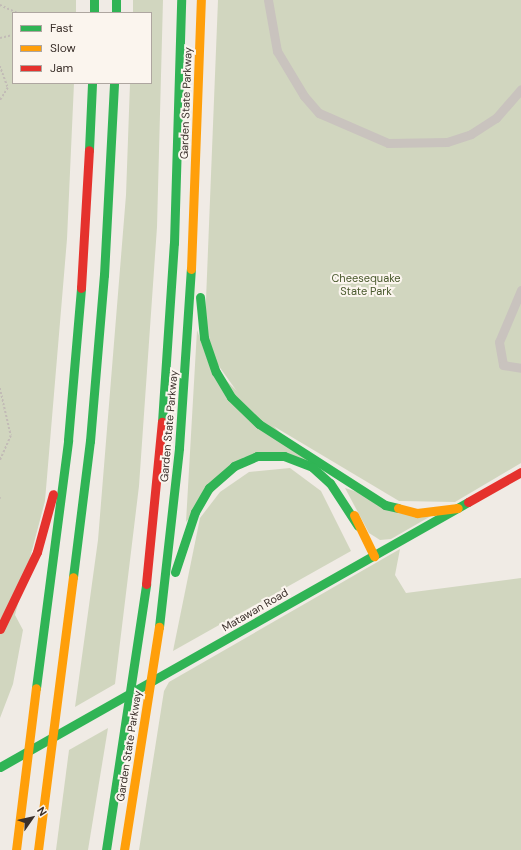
<!DOCTYPE html>
<style>
body{margin:0}
#map{position:relative;width:521px;height:850px;overflow:hidden;background:#f0ebe5;font-family:"DM Sans",sans-serif}
div>[style]{position:absolute}
[style*='--x']{left:calc(var(--x)*1px);top:calc(var(--y)*1px);width:calc(var(--w)*1px);rotate:calc(var(--a)*1deg)}
.green>*{inset:0;background:#d1d6bf}
.path>*{height:1.5px;margin-top:-0.75px;transform-origin:0;background:repeating-linear-gradient(90deg,#c2bbb6 0 2px,transparent 0 4px)}
.street>*{height:9px;margin:-4.5px;padding:0 4.5px;transform-origin:4.5px;border-radius:4.5px;background:#c9c3be}
.fast>*{height:9px;margin:-4.5px;padding:0 4.5px;transform-origin:4.5px;border-radius:4.5px;background:#30b455}
.slow>*{height:9px;margin:-4.5px;padding:0 4.5px;transform-origin:4.5px;border-radius:4.5px;background:#ff9f0a}
.jam>*{height:9px;margin:-4.5px;padding:0 4.5px;transform-origin:4.5px;border-radius:4.5px;background:#e5322d}
span{translate:-50% -50%;white-space:nowrap;text-align:center;line-height:1.15;-webkit-text-stroke:4px #fbf5ee;paint-order:stroke}
.street-label{font-size:11px;color:#3b302b}
.park-label{font-size:11px;color:#4a5a2e}
.legend{position:absolute;left:12px;top:12px;width:140px;height:72px;box-sizing:border-box;background:#fbf5ee;border:1px solid #aea6a0;margin:0;padding:5px 7px;list-style:none;font-size:12px;color:#3b302b}
.legend li{display:flex;align-items:center;gap:8px;height:20px}
.legend b{width:20px;border:1px solid #aea6a0}
.north{position:absolute;left:12px;top:798px;width:40px;height:40px;-webkit-text-stroke:3px #fbf5ee;paint-order:stroke;rotate:56deg;font-size:11px;font-weight:700;line-height:16px;text-align:center;color:#3b302b}
.north::after{content:'';display:block;margin:auto;width:14px;height:18px;background:#3b302b;clip-path:polygon(50% 0,100% 100%,50% 72%,0 100%)}
</style>
<div id="map">
<div class="green">
<div style="clip-path:polygon(0 0,76px 0,76px 13px,13px 13px,13px 83px,74px 83px,67px 239px,45px 501px,15px 615px,23px 630px,13px 684px,0 718px)"></div>
<div style="clip-path:polygon(133px 0,163px 0,157px 227px,139px 486px,115px 684px,75px 707px,98px 540px,126px 195px,130px 83px,151px 83px,151px 13px,133px 13px)"></div>
<div style="clip-path:polygon(218px 0,521px 0,521px 463px,455px 502px,399px 501px,253px 414px,211px 355px,205px 325px)"></div>
<div style="clip-path:polygon(197px 330px,209px 364px,312px 463px,244px 457px,186px 522px)"></div>
<div style="clip-path:polygon(290px 468px,321px 491px,351px 551px,173px 651px,200px 518px,220px 492px,249px 472px)"></div>
<div style="clip-path:polygon(345px 488px,431px 516px,391px 539px,380px 540px,369px 533px)"></div>
<div style="clip-path:polygon(400px 549px,395px 575px,406px 593px,521px 578px,521px 850px,139px 850px,164px 691px,169px 682px)"></div>
<div style="clip-path:polygon(108px 728px,88px 850px,56px 850px,69px 750px)"></div>
</div>
<div class="path">
<div style="--x:0;--y:5;--w:19;--a:25"></div>
<div style="--x:0;--y:38;--w:13;--a:-13"></div>
<div style="--x:0;--y:66;--w:23;--a:70"></div>
<div style="--x:8;--y:88;--w:15;--a:122"></div>
<div style="--x:0;--y:388;--w:49;--a:77.1"></div>
<div style="--x:11;--y:436;--w:27;--a:114"></div>
<div style="--x:0;--y:497;--w:2;--a:90"></div>
</div>
<div class="street">
<div style="--x:268;--y:0;--w:52;--a:80"></div>
<div style="--x:277;--y:51;--w:52;--a:59"></div>
<div style="--x:304;--y:96;--w:23;--a:49"></div>
<div style="--x:319;--y:113;--w:75;--a:23.5"></div>
<div style="--x:388;--y:143;--w:59;--a:-1"></div>
<div style="--x:447;--y:142;--w:25;--a:-18"></div>
<div style="--x:471;--y:134;--w:30;--a:-33"></div>
<div style="--x:496;--y:118;--w:38;--a:-49"></div>
<div style="--x:521;--y:290;--w:56;--a:112.9"></div>
<div style="--x:499;--y:342;--w:23;--a:80"></div>
<div style="--x:503;--y:365;--w:18;--a:9"></div>
</div>
<div class="fast">
<div style="--x:94;--y:0;--w:13;--a:90"></div>
<div style="--x:116;--y:0;--w:13;--a:90"></div>
<div style="--x:89;--y:150;--w:67;--a:-87.4"></div>
<div style="--x:200;--y:297;--w:41;--a:84.4"></div>
<div style="--x:204;--y:338;--w:36;--a:71"></div>
<div style="--x:216;--y:372;--w:29;--a:59"></div>
<div style="--x:231;--y:397;--w:39;--a:44"></div>
<div style="--x:259;--y:424;--w:150;--a:32.7"></div>
<div style="--x:385;--y:505;--w:13;--a:13"></div>
<div style="--x:162;--y:422;--w:179;--a:-86.2"></div>
<div style="--x:174;--y:243;--w:243;--a:-88.3"></div>
<div style="--x:175;--y:572;--w:63;--a:-71.6"></div>
<div style="--x:195;--y:512;--w:28;--a:-60"></div>
<div style="--x:209;--y:488;--w:33;--a:-41"></div>
<div style="--x:234;--y:466;--w:25;--a:-23"></div>
<div style="--x:257;--y:456;--w:27;--a:0"></div>
<div style="--x:284;--y:456;--w:30;--a:21"></div>
<div style="--x:312;--y:467;--w:24;--a:42"></div>
<div style="--x:330;--y:483;--w:51;--a:56.9"></div>
<div style="--x:73;--y:577;--w:137;--a:-82.9"></div>
<div style="--x:90;--y:441;--w:167;--a:-85.2"></div>
<div style="--x:104;--y:275;--w:192;--a:-87"></div>
<div style="--x:159;--y:627;--w:180;--a:-83.6"></div>
<div style="--x:179;--y:448;--w:179;--a:-86.2"></div>
<div style="--x:36;--y:688;--w:250;--a:-82.6"></div>
<div style="--x:68;--y:440;--w:153;--a:-85.1"></div>
<div style="--x:0;--y:767;--w:538;--a:-29.52"></div>
<div style="--x:106;--y:850;--w:269;--a:-81.4"></div>
</div>
<div class="slow">
<div style="--x:191;--y:269;--w:269;--a:-87.9"></div>
<div style="--x:398;--y:508;--w:20;--a:15"></div>
<div style="--x:417;--y:513;--w:41;--a:-7"></div>
<div style="--x:354;--y:515;--w:46;--a:64"></div>
<div style="--x:16;--y:850;--w:163;--a:-83"></div>
<div style="--x:38;--y:850;--w:275;--a:-82.7"></div>
<div style="--x:124;--y:850;--w:226;--a:-81.1"></div>
</div>
<div class="jam">
<div style="--x:81;--y:288;--w:138;--a:-86.7"></div>
<div style="--x:468;--y:502;--w:61;--a:-29.5"></div>
<div style="--x:146;--y:584;--w:163;--a:-84.4"></div>
<div style="--x:0;--y:629;--w:85;--a:-64.3"></div>
<div style="--x:37;--y:552;--w:60;--a:-74.6"></div>
</div>
<div class="street-label">
<span style="left:186px;top:103px;rotate:-88deg">Garden State Parkway</span>
<span style="left:169px;top:426px;rotate:-85deg">Garden State Parkway</span>
<span style="left:255px;top:610px;rotate:-30deg">Matawan Road</span>
<span style="left:129px;top:746px;rotate:-81deg">Garden State Parkway</span>
</div>
<div class="park-label">
<span style="left:366px;top:285px">Cheesequake<br>State Park</span>
</div>
<ul class="legend">
<li><b style="height:5px;background:#30b455"></b>Fast</li>
<li><b style="height:5px;background:#ff9f0a"></b>Slow</li>
<li><b style="height:5px;background:#e5322d"></b>Jam</li>
</ul>
<div class="north">N</div>
</div>
